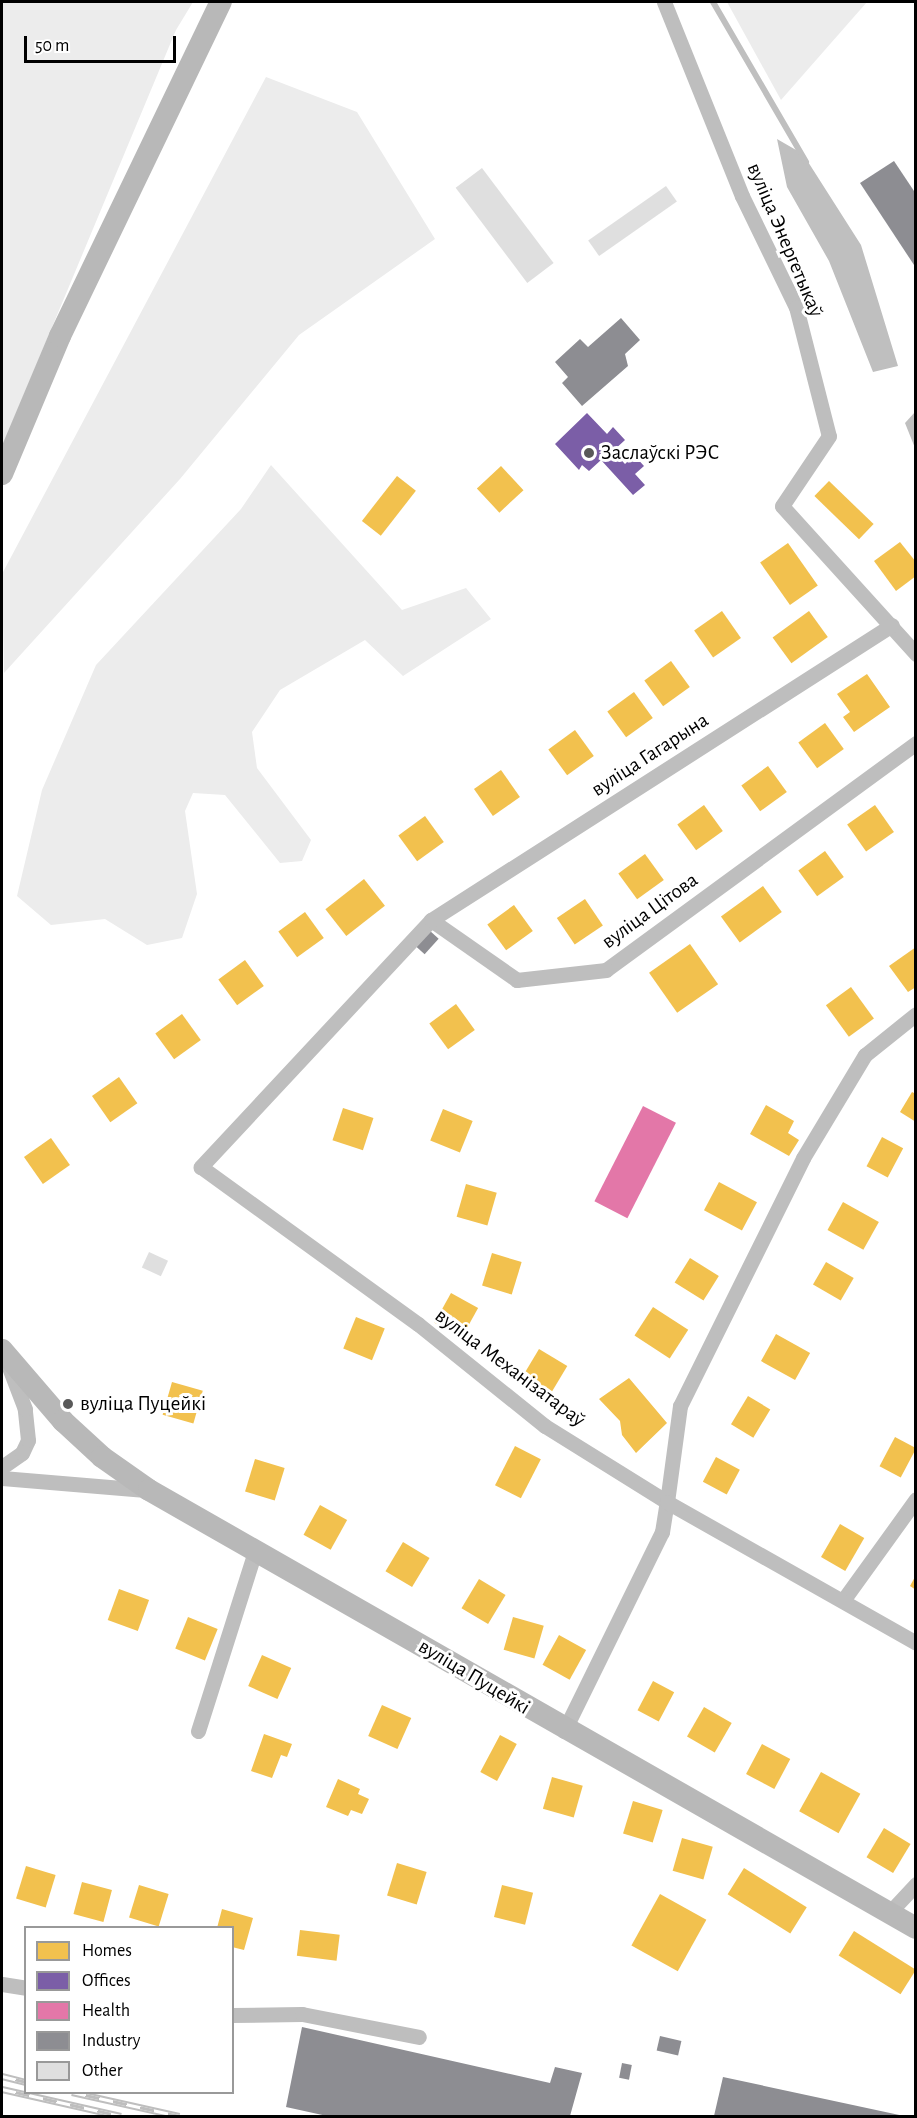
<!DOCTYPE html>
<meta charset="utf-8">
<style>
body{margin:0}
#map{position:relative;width:917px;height:2118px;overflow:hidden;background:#fff;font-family:"Alegreya Sans",sans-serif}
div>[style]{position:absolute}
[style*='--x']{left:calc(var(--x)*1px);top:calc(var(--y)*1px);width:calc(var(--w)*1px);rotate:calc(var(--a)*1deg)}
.green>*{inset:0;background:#ececec}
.water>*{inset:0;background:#bfbfbf}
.homes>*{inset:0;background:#f2c14e;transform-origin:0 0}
.offices>*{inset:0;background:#7b5ea7}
.health>*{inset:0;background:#e377a8;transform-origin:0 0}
.industry>*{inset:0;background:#8d8d92;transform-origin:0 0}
.stream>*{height:6px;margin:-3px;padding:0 3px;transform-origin:3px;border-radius:3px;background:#bfbfbf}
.building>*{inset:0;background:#dfdfdf;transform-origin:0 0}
.minor>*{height:15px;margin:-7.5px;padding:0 7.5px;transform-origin:7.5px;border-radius:7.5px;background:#bebebe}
.secondary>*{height:22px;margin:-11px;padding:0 11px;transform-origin:11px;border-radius:11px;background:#b8b8b8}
.rail>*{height:7px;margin-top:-3.5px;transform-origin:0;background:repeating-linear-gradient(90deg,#fff 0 14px,#bebebe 0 28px);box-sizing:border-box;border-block:2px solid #bebebe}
.dots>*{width:16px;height:16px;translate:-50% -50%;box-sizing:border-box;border:3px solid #fff;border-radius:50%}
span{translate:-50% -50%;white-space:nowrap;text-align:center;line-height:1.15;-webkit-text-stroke:6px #fff;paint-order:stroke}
.street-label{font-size:21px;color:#000}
.poi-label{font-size:21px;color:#000}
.left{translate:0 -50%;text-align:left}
.frame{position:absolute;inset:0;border:3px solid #000;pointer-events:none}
.legend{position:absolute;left:24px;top:1926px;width:210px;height:168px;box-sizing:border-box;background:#fff;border:2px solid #999;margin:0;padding:8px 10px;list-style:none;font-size:18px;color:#000}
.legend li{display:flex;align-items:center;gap:12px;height:30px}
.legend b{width:30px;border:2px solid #999}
.scale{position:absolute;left:24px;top:36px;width:152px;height:27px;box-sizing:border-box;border:3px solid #000;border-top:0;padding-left:8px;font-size:18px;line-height:21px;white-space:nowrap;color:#000;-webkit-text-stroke:4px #fff;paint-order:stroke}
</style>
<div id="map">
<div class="green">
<div style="clip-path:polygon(2px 2px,193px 2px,176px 30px,2px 447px)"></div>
<div style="clip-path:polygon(727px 2px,867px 2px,781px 100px)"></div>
<div style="clip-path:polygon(266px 77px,357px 112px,435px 239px,299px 335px,180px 479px,4px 673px,2px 574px)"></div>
<div style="clip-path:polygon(271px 465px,402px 610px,466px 588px,491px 619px,403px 676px,365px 640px,280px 690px,252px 732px,257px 768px,311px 840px,302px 861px,280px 863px,225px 795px,193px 793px,185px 811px,197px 894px,182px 938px,147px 945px,105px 919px,51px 925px,17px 896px,42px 790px,96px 665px,241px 509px)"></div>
</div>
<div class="water">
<div style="clip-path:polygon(777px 139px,803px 154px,861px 245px,898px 366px,873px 372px,829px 261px,787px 187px)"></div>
<div style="clip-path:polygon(915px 412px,916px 412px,915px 448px,905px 423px)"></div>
</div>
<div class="homes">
<div style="left:501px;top:466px;width:33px;height:33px;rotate:47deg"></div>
<div style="left:397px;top:476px;width:24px;height:57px;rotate:38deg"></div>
<div style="left:829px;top:481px;width:62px;height:21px;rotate:44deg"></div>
<div style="clip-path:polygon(900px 542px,916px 562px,916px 576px,896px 591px,874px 561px)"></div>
<div style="left:788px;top:543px;width:52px;height:34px;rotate:55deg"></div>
<div style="left:722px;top:611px;width:33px;height:34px;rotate:55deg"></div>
<div style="left:809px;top:611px;width:32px;height:45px;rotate:54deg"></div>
<div style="left:671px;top:661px;width:32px;height:33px;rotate:54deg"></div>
<div style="clip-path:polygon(867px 674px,890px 707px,854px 732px,843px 717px,850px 712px,837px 694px)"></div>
<div style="left:634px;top:692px;width:32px;height:33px;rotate:54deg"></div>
<div style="left:825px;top:723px;width:32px;height:33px;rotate:54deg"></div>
<div style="left:575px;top:730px;width:32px;height:33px;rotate:54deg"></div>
<div style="left:768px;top:766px;width:32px;height:33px;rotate:54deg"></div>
<div style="left:501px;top:770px;width:33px;height:33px;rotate:55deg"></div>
<div style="left:704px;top:805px;width:32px;height:33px;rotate:54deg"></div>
<div style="left:875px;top:805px;width:33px;height:34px;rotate:55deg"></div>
<div style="left:425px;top:816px;width:32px;height:33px;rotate:54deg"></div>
<div style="left:825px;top:851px;width:32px;height:33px;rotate:54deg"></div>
<div style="left:645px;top:854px;width:32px;height:33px;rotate:54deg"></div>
<div style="left:364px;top:879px;width:34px;height:49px;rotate:52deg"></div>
<div style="left:763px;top:886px;width:32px;height:52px;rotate:54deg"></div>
<div style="left:585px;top:899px;width:32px;height:34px;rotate:56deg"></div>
<div style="left:514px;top:905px;width:32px;height:33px;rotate:54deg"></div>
<div style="left:305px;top:912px;width:32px;height:33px;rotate:54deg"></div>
<div style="left:690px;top:944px;width:49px;height:50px;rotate:55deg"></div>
<div style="clip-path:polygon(916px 947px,916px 987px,908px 992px,889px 966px)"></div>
<div style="left:245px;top:960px;width:32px;height:33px;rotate:54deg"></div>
<div style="left:851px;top:987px;width:39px;height:31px;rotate:54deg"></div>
<div style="left:456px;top:1004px;width:32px;height:33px;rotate:54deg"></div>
<div style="left:182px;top:1014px;width:32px;height:33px;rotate:54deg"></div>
<div style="left:119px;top:1077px;width:32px;height:33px;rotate:55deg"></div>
<div style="clip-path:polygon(912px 1092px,916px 1094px,916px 1122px,900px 1112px)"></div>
<div style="clip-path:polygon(766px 1105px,794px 1121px,788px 1133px,799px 1140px,789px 1156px,750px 1134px)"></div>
<div style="left:343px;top:1108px;width:32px;height:34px;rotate:18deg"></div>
<div style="left:443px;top:1109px;width:32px;height:34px;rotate:22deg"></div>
<div style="left:882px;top:1137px;width:24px;height:33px;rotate:28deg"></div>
<div style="left:51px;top:1138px;width:33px;height:33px;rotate:55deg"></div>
<div style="left:719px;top:1182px;width:43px;height:32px;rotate:28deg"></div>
<div style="left:466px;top:1184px;width:32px;height:34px;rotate:16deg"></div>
<div style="left:843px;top:1202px;width:41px;height:32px;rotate:29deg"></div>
<div style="left:492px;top:1253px;width:31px;height:34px;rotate:17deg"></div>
<div style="left:690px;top:1258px;width:34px;height:29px;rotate:32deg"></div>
<div style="left:826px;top:1262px;width:32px;height:26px;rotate:30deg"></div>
<div style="left:451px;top:1293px;width:31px;height:34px;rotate:29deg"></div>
<div style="left:653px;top:1307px;width:42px;height:34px;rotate:33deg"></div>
<div style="left:356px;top:1317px;width:31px;height:34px;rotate:22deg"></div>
<div style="left:776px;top:1334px;width:39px;height:31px;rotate:29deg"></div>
<div style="left:539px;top:1349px;width:33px;height:34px;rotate:31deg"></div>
<div style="clip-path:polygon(629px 1378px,667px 1423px,636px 1453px,622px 1435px,620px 1421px,599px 1399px)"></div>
<div style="left:172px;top:1382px;width:32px;height:34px;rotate:16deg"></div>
<div style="left:748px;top:1396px;width:26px;height:33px;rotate:31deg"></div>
<div style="left:895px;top:1437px;width:24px;height:33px;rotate:28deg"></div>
<div style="left:515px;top:1446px;width:29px;height:44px;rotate:27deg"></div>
<div style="left:716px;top:1457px;width:27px;height:28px;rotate:28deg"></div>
<div style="left:255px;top:1459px;width:31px;height:34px;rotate:17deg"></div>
<div style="left:320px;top:1505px;width:31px;height:34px;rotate:29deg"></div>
<div style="left:840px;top:1524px;width:28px;height:38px;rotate:30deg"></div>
<div style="left:403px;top:1542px;width:31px;height:34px;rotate:31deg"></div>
<div style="clip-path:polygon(916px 1575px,916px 1590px,910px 1586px)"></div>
<div style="left:479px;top:1579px;width:31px;height:34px;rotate:31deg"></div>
<div style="left:119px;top:1589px;width:32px;height:33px;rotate:20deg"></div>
<div style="left:188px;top:1617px;width:32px;height:34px;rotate:22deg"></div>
<div style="left:513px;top:1617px;width:32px;height:34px;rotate:16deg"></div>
<div style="left:559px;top:1635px;width:31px;height:34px;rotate:29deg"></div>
<div style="left:262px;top:1655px;width:32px;height:34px;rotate:24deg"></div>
<div style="left:653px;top:1681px;width:24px;height:33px;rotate:28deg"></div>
<div style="left:382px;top:1705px;width:32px;height:34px;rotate:24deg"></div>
<div style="left:704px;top:1707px;width:32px;height:34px;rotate:30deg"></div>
<div style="clip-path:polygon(264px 1734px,292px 1744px,287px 1757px,281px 1755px,272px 1778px,251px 1771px)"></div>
<div style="left:500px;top:1735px;width:19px;height:42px;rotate:28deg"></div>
<div style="left:762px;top:1744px;width:32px;height:34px;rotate:28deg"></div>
<div style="left:821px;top:1772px;width:45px;height:45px;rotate:29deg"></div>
<div style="left:552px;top:1777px;width:32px;height:33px;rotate:16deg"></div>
<div style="clip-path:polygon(338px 1779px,360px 1789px,358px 1794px,369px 1799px,362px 1814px,351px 1810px,348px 1816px,326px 1807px)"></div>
<div style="left:633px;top:1801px;width:31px;height:34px;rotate:17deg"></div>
<div style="left:884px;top:1828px;width:31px;height:34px;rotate:31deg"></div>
<div style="left:682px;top:1838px;width:32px;height:34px;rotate:16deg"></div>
<div style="left:397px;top:1863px;width:31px;height:34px;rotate:17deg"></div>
<div style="left:26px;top:1866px;width:31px;height:34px;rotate:17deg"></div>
<div style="left:744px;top:1868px;width:74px;height:31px;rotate:32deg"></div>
<div style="left:82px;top:1882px;width:31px;height:33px;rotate:15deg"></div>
<div style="left:139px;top:1885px;width:31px;height:34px;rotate:17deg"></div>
<div style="left:502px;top:1885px;width:32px;height:33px;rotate:14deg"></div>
<div style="left:660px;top:1894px;width:53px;height:59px;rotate:29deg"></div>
<div style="clip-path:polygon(222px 1909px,253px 1918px,244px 1950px,232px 1947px,232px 1928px,217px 1928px)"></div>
<div style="left:300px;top:1930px;width:40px;height:26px;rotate:7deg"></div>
<div style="left:854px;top:1931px;width:73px;height:29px;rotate:32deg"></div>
</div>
<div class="offices">
<div style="clip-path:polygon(587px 413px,607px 434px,613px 427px,625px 440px,613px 451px,625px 464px,634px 455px,644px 466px,635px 474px,645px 485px,633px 495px,601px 460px,589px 471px,582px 465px,579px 470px,555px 444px)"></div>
</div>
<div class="health">
<div style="left:643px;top:1106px;width:37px;height:107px;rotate:27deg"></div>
</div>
<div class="industry">
<div style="clip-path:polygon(894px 161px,916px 194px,916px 268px,860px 183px)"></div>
<div style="clip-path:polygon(621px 318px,640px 340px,625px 354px,628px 366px,582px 406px,562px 383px,568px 377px,555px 362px,580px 339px,588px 347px)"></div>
<div style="left:429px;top:930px;width:13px;height:21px;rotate:42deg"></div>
<div style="clip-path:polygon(302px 2027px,550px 2083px,555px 2067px,582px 2073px,570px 2116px,327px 2116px,286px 2107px)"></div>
<div style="left:660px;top:2036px;width:22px;height:15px;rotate:13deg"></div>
<div style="left:622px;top:2063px;width:10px;height:15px;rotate:11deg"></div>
<div style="clip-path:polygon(723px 2077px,904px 2116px,714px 2116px)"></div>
</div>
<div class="stream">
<div style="--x:713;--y:2;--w:185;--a:59.8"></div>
</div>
<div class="building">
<div style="left:482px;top:168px;width:119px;height:33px;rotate:53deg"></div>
<div style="left:666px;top:186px;width:19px;height:95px;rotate:55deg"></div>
<div style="left:149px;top:1252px;width:21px;height:17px;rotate:25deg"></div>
</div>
<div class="minor">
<div style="--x:664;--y:2;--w:209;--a:68.1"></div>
<div style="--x:742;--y:196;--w:123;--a:64.1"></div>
<div style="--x:796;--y:307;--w:133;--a:75.7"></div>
<div style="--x:829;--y:436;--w:84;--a:123.9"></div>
<div style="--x:782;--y:506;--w:200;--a:47.8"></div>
<div style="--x:916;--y:743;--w:384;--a:143.8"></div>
<div style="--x:606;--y:970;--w:90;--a:173.6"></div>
<div style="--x:517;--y:980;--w:105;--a:-145.1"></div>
<div style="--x:431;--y:920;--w:338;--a:133"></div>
<div style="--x:201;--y:1167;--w:268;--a:35.9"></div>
<div style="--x:418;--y:1324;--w:163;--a:38.8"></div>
<div style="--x:545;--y:1426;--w:144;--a:31.9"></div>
<div style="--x:667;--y:1502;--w:97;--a:-82.3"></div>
<div style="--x:680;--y:1406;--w:277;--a:-63.6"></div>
<div style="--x:803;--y:1158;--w:120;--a:-59"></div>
<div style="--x:865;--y:1055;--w:65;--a:-38.8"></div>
<div style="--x:431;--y:920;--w:547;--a:-32.62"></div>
<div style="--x:2;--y:1467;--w:24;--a:-35"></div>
<div style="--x:22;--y:1453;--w:14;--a:-65"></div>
<div style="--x:28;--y:1440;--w:31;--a:-96"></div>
<div style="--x:25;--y:1409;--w:50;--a:-111"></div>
<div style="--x:2;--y:1478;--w:144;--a:4.8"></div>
<div style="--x:844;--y:1599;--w:123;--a:-54.2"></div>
<div style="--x:198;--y:1731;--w:192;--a:-72.4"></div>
<div style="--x:564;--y:1731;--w:222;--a:-63.8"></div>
<div style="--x:662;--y:1532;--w:30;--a:-81"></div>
<div style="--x:667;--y:1502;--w:286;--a:29.5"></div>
<div style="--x:889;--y:1913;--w:40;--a:-47"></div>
<div style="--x:2;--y:1984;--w:24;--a:9"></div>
<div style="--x:232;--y:2015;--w:70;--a:-0.8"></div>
<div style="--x:302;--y:2014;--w:119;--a:11.1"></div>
</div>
<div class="secondary">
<div style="--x:2;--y:474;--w:150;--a:-67.2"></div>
<div style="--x:60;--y:336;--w:371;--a:-64.3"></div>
<div style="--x:2;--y:1350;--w:94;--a:49.3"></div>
<div style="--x:63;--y:1421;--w:53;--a:42.7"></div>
<div style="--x:102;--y:1457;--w:57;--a:35.1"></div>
<div style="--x:149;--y:1490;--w:883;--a:29.73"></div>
</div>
<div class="rail">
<div style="--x:2;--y:2076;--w:25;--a:14"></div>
<div style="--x:2;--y:2089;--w:122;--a:12.8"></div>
<div style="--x:72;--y:2092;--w:110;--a:12.6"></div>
</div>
<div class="dots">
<div style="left:589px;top:453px;background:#595959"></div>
<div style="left:68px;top:1404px;background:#595959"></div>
</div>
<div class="street-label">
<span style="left:785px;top:240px;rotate:67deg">вуліца Энергетыкаў</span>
<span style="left:650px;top:755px;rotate:-33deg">вуліца Гагарына</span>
<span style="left:650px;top:911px;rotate:-36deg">вуліца Цітова</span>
<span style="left:510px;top:1368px;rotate:37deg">вуліца Механізатараў</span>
<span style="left:474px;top:1677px;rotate:31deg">вуліца Пуцейкі</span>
</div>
<div class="poi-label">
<span class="left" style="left:601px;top:453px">Заслаўскі РЭС</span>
<span class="left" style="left:80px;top:1404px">вуліца Пуцейкі</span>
</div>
<div class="frame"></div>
<ul class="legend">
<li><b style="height:16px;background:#f2c14e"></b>Homes</li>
<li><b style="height:16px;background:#7b5ea7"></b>Offices</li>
<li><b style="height:16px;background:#e377a8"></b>Health</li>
<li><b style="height:16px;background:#8d8d92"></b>Industry</li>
<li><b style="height:16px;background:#dfdfdf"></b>Other</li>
</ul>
<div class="scale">50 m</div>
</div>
